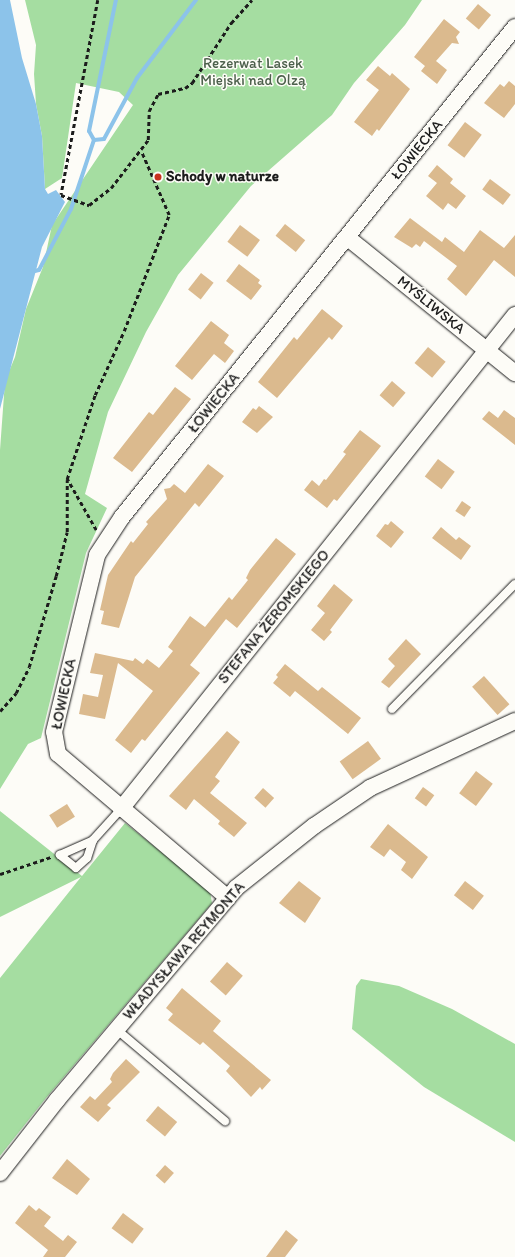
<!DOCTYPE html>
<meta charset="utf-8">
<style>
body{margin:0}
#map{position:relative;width:515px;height:1257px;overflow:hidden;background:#fdfcf7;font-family:Itim,sans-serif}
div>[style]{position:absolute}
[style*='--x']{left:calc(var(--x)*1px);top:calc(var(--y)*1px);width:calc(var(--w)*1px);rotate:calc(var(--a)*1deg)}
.green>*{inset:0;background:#a5dda1}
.water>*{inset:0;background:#8cc3ea}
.stream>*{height:4px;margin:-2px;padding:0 2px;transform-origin:2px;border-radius:2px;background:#8cc3ea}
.building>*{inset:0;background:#dbba8e;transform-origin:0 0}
.path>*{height:2.5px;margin-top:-1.25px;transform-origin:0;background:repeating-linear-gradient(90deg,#1c1c1c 0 4px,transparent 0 7px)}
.roads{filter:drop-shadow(0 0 1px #1c1c1c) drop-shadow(0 0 1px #1c1c1c)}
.lane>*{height:8px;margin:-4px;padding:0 4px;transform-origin:4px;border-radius:4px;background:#fdfcf7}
.street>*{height:16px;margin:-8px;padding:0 8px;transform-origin:8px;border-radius:8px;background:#fdfcf7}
.dots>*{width:11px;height:11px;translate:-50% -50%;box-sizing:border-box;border:2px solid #fdfcf7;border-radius:50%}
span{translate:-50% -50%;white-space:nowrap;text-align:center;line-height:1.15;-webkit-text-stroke:3px #fdfcf7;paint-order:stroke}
.park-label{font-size:15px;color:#4c604b}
.street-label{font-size:15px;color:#1c1c1c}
.poi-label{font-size:15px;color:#1c1c1c;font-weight:700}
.left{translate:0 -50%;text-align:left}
</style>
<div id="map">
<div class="green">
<div style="clip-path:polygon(25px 0,422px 0,405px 25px,354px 83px,332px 115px,251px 186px,178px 275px,146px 332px,108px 412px,85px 494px,107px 508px,86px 553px,41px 738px,28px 744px,0 789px,0 450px,5px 381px,15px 357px,26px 309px,43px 267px,52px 225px,133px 105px,119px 92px,76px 83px,62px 178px,45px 189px,42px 136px,36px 104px,34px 74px,36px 45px)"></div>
<div style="clip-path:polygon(0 811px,82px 876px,125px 823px,210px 891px,212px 903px,46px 1098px,0 1156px,0 978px,81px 877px,0 917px)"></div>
<div style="clip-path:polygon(361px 979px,399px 986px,452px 1009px,515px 1044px,515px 1142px,424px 1087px,352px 1029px,356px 986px)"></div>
</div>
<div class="water">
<div style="clip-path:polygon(0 0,10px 0,22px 58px,36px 104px,42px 136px,45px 189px,48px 194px,56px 190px,65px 202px,42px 247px,0 409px,0 421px)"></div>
</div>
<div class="stream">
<div style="--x:94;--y:140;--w:10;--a:-6"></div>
<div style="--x:104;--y:139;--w:69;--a:-61.6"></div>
<div style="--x:137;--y:78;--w:98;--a:-52.9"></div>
<div style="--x:31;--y:272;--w:8;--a:-14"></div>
<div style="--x:39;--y:270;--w:69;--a:-62.3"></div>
<div style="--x:71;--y:209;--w:73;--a:-71.6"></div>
<div style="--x:94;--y:140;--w:10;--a:-119"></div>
<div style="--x:89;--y:131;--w:134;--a:-78.4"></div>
</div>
<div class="building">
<div style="left:478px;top:4px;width:17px;height:19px;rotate:40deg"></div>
<div style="clip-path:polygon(444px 19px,460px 32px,456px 37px,459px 44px,452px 43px,436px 61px,447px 70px,437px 84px,421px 71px,425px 66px,414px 57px)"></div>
<div style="clip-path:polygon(378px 66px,390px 76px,392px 73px,410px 89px,379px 131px,377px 129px,372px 136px,354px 122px,379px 90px,366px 80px)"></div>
<div style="clip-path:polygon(509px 81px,515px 86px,515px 104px,504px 118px,484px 103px,500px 84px,504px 87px)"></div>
<div style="left:465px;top:122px;width:21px;height:29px;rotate:37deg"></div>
<div style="clip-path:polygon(437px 165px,453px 179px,450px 183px,466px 196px,456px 209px,448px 203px,443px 210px,426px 196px,437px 183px,428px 176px)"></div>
<div style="left:490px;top:179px;width:26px;height:13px;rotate:37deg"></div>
<div style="clip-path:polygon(410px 218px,442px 242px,445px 237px,464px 252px,480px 230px,504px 248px,515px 235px,515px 277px,494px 260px,466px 296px,447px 279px,457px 266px,424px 241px,420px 247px,416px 244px,412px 248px,394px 237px)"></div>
<div style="left:285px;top:224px;width:26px;height:15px;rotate:39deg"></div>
<div style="left:240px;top:225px;width:25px;height:21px;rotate:37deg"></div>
<div style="clip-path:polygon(239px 264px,260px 280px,258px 283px,262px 286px,251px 300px,226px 281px)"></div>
<div style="left:201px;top:273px;width:16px;height:21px;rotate:38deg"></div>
<div style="clip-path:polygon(322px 309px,343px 326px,332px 340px,329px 337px,277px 398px,258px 382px,294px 337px,297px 340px)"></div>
<div style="clip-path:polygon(211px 321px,229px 335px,224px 343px,234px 351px,225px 363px,214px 354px,192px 380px,175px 366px)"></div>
<div style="left:428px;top:347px;width:23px;height:21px;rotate:40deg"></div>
<div style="left:392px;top:381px;width:18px;height:19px;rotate:41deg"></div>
<div style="clip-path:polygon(175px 387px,191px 399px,132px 472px,113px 458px,149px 412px,153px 415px)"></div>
<div style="clip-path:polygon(259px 406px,273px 417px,257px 433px,242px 422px,253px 408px,256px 410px)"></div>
<div style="clip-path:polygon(504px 410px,515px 418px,515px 445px,482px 419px,489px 411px,498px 418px)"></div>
<div style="clip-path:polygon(360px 430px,381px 446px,337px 501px,334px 499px,327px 508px,304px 490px,312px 480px,319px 486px,324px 479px,326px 480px,346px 454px,343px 452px)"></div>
<div style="left:438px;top:459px;width:21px;height:22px;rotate:37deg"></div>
<div style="clip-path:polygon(208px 464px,224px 476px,199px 507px,195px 503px,135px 577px,119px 628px,101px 624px,104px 611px,100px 610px,108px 575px,131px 541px,133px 543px,148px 524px,146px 522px,167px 499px,164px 489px,170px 488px,174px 484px,185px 493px)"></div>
<div style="left:462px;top:501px;width:11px;height:12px;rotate:34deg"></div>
<div style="clip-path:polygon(391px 521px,404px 532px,391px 548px,376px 536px,385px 524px,388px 525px)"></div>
<div style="clip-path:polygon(441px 527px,456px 540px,459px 537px,471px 546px,461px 560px,432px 538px)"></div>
<div style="clip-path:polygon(276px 538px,296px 554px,237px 628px,226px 619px,190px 665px,200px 673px,145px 741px,142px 739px,131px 753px,115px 740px,153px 691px,118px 663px,105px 719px,79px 714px,83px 694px,98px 697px,103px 675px,90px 673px,95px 653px,133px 661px,135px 658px,143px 664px,147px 659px,159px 668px,173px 651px,168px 647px,190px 616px,205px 627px,229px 597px,232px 600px,248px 580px,246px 578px,250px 570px)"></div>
<div style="clip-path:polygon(334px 584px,353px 600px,330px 630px,332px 632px,324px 641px,311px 630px,325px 613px,317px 606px)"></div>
<div style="clip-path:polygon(406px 639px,421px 654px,389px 688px,381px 682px,395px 666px,388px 659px)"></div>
<div style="clip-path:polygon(285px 664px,318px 691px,322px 687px,361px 718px,348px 734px,295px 691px,290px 697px,273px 683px,278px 677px,276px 675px)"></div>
<div style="left:484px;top:676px;width:38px;height:16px;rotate:48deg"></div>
<div style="clip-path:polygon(227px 731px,240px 742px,215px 777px,220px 781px,210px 793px,247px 823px,234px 837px,218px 824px,220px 821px,194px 799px,186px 810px,169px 796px)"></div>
<div style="left:368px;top:741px;width:22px;height:35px;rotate:54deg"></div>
<div style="left:476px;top:771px;width:21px;height:28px;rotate:37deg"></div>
<div style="left:423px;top:787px;width:14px;height:14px;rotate:36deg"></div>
<div style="left:263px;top:788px;width:15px;height:13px;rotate:42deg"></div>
<div style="left:67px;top:804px;width:15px;height:21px;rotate:58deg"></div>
<div style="clip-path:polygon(388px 824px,428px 857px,412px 879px,401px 870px,406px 862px,390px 849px,384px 857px,370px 847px)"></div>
<div style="clip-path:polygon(299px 881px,321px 898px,305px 923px,279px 903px)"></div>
<div style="left:465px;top:881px;width:24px;height:18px;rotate:38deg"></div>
<div style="left:227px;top:962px;width:21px;height:26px;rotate:41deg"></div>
<div style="clip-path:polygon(182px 988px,221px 1021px,213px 1031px,271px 1080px,262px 1090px,260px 1087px,251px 1097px,226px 1071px,230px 1066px,203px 1042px,200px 1045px,168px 1020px,173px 1014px,166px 1008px)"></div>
<div style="clip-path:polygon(126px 1059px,140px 1072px,107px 1105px,111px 1108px,98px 1122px,80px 1107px,90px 1096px,95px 1100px,112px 1082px,110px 1079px,113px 1073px)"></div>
<div style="left:158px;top:1106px;width:25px;height:19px;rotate:40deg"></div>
<div style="clip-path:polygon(67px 1159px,90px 1179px,77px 1195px,52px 1178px)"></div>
<div style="left:165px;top:1165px;width:12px;height:14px;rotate:42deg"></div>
<div style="clip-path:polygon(29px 1205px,36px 1211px,39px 1208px,51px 1217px,44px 1226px,63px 1241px,68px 1235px,77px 1242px,65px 1257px,43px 1257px,48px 1250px,15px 1223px)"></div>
<div style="left:123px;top:1213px;width:26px;height:19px;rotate:37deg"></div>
<div style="clip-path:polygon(286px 1230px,298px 1240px,285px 1257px,266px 1257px)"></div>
</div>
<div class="path">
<div style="--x:98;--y:0;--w:198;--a:100.7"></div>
<div style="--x:61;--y:195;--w:30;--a:20"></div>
<div style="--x:89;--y:205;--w:28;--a:-38"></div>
<div style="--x:111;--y:188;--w:61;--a:-52.4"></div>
<div style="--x:148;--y:140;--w:29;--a:-88"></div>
<div style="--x:149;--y:111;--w:19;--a:-62"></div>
<div style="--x:158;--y:94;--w:28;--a:-13"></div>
<div style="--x:185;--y:88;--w:9;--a:-36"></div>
<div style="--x:192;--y:83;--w:72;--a:-57"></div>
<div style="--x:231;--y:23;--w:31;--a:-48"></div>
<div style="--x:96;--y:530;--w:59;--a:-119.6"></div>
<div style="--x:67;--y:479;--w:89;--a:-71.6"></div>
<div style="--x:95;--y:395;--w:70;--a:-65.6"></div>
<div style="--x:124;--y:331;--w:124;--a:-68.8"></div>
<div style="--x:169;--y:215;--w:70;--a:-113.6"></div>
<div style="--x:0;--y:711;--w:24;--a:-48"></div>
<div style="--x:16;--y:693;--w:29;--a:-63"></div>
<div style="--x:29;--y:667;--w:95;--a:-73.5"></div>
<div style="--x:56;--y:576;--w:45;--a:-76"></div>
<div style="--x:67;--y:532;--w:52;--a:-90"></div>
<div style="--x:0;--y:874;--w:54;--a:-18.4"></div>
</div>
<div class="roads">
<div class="lane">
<div style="--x:392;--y:709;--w:175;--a:-45.5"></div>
<div style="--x:93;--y:840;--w:19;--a:108"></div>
<div style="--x:87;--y:858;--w:15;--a:138"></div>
<div style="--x:76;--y:868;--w:21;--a:-141"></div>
<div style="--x:60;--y:855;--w:36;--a:-24"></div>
<div style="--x:93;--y:840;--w:42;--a:-47.9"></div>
<div style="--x:116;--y:1029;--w:143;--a:40.2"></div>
</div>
<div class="street">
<div style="--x:348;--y:238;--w:215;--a:39"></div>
<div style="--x:121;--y:809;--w:632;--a:-51.43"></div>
<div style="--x:228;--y:898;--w:223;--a:-139.7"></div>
<div style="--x:58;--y:754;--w:22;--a:-100"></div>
<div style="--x:54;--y:732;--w:182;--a:-76.3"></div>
<div style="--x:97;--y:555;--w:45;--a:-56.7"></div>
<div style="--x:122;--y:517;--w:628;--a:-51.27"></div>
<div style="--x:0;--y:1173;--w:93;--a:-52"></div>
<div style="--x:57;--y:1100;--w:277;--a:-49.8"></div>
<div style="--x:236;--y:888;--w:100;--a:-38.5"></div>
<div style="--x:314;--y:826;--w:68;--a:-34.2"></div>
<div style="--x:370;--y:788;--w:160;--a:-24.8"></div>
</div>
</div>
<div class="dots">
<div style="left:158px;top:177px;background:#c8321e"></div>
</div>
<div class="park-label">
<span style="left:253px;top:72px">Rezerwat Lasek<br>Miejski nad Olzą</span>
</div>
<div class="street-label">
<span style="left:417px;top:150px;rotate:-51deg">ŁOWIECKA</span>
<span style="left:431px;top:305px;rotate:39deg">MYŚLIWSKA</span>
<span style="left:214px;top:403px;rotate:-51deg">ŁOWIECKA</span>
<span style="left:274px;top:617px;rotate:-51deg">STEFANA ŻEROMSKIEGO</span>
<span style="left:64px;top:694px;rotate:-78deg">ŁOWIECKA</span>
<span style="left:184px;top:951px;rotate:-49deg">WŁADYSŁAWA REYMONTA</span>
</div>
<div class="poi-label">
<span class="left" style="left:166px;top:177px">Schody w naturze</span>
</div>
</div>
